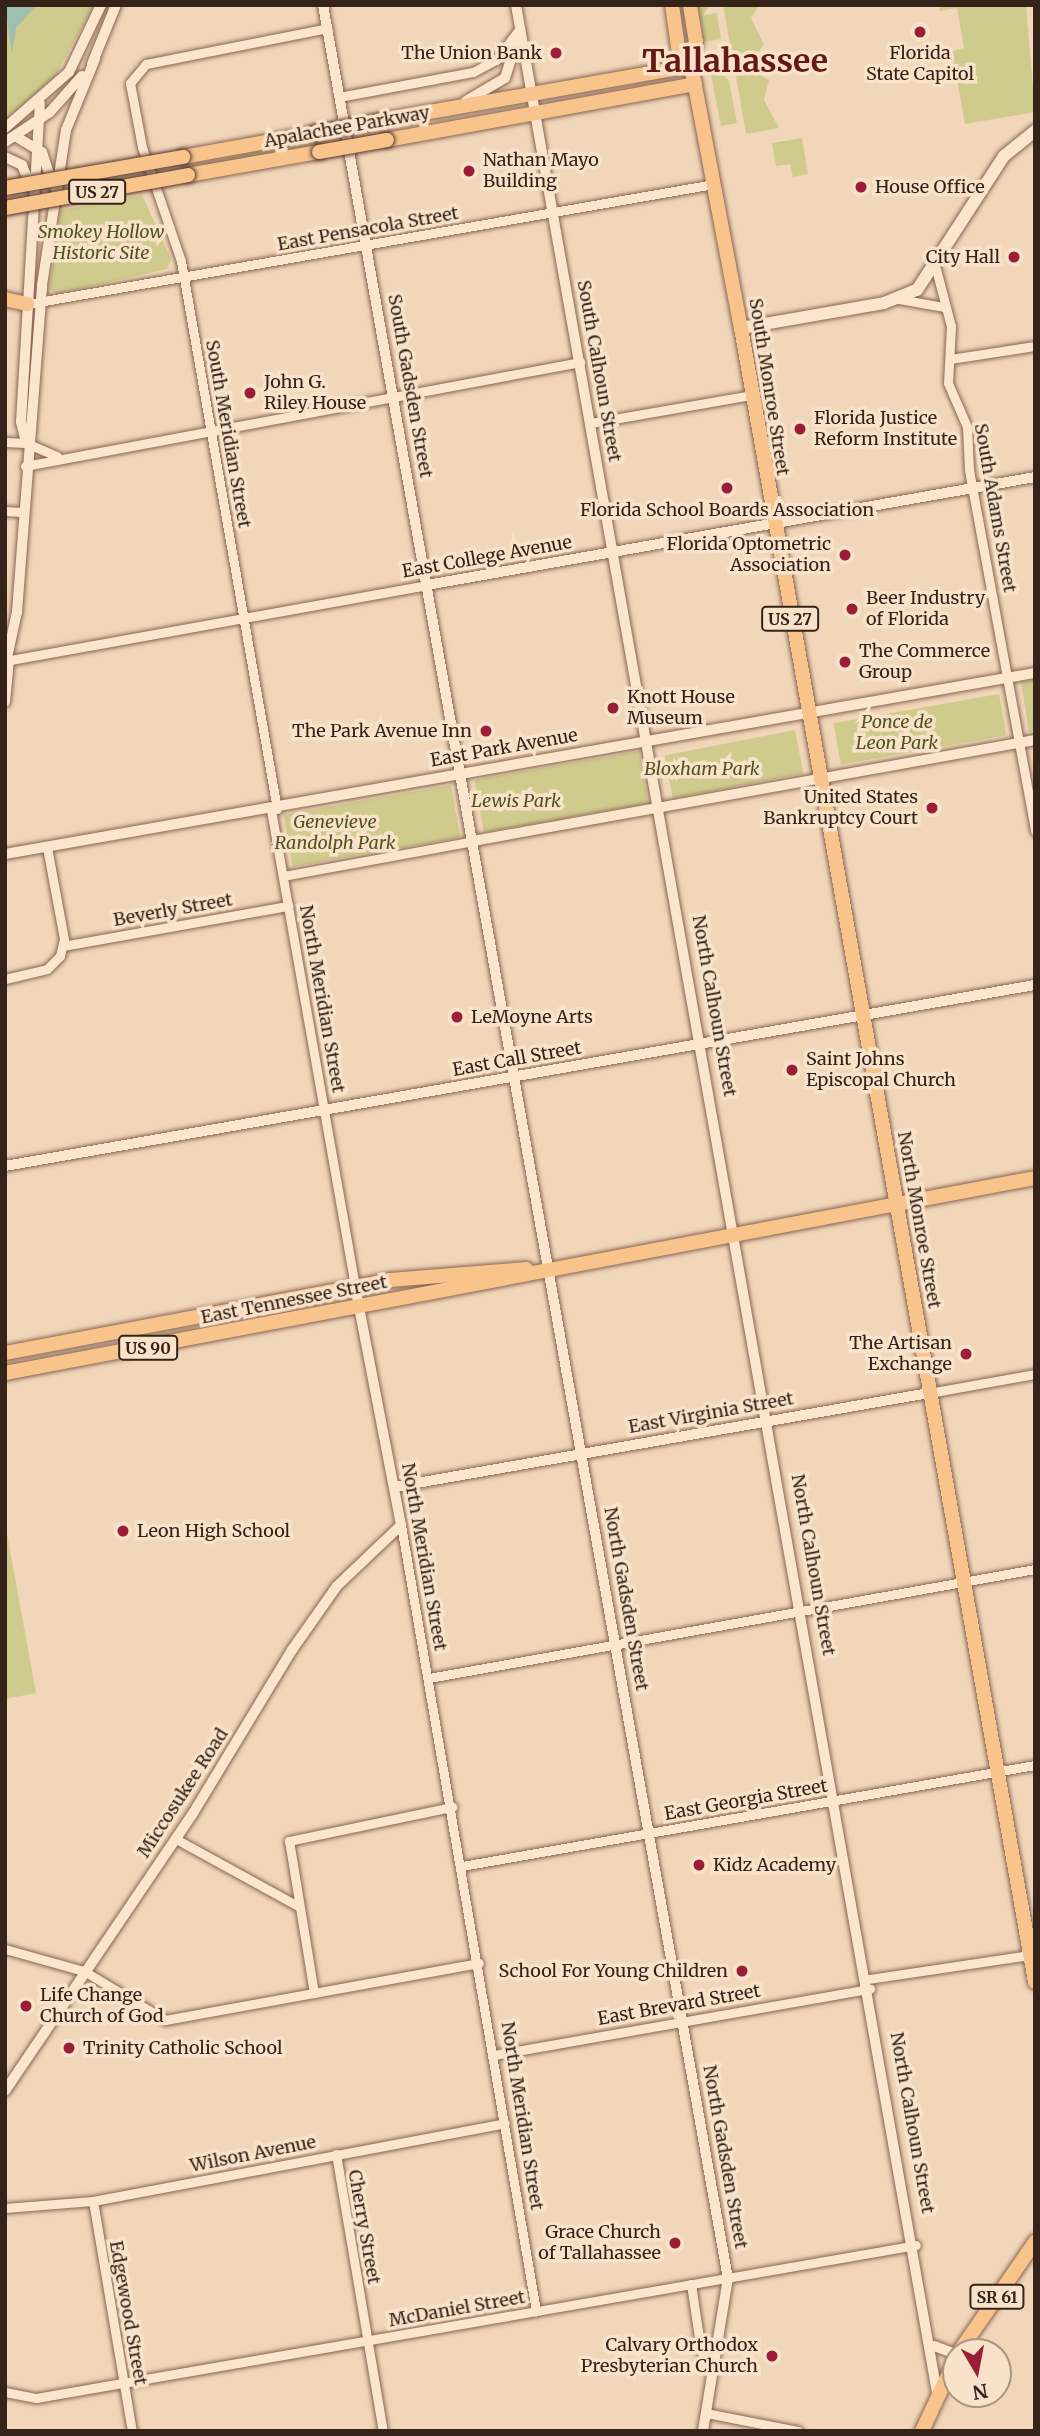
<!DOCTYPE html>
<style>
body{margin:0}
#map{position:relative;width:1040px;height:2436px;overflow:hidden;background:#f1d6b9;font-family:Merriweather,serif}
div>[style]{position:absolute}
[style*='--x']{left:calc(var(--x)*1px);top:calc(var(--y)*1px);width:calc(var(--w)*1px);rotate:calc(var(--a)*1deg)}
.green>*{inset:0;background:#cfcb8d;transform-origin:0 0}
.water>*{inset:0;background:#9ec0b0}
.roads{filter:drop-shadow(0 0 2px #886553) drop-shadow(0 0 2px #886553)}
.minor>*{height:9px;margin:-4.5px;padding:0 4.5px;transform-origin:4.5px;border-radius:4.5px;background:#fbe5cc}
.tertiary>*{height:10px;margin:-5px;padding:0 5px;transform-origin:5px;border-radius:5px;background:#fbe5cc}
.secondary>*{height:12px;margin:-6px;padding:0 6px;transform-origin:6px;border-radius:6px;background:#fbe5cc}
.primary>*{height:14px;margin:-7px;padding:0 7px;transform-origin:7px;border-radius:7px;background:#f9c38c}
.bridges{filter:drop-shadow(0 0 2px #553528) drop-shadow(0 0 2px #553528)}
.primary-bridge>*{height:14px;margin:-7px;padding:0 7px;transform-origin:7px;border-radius:7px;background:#f9c38c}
.dots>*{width:19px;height:19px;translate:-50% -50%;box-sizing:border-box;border:4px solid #f8e2c9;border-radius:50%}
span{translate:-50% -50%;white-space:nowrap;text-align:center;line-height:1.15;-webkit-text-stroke:7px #f8e2c9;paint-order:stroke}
.shield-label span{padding:2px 5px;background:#f8e2c9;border:2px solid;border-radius:5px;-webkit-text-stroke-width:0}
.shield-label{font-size:16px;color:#352219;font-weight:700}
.poi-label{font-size:18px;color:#352219}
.right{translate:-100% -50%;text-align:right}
.left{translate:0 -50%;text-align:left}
.street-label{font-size:18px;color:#352219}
.park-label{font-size:18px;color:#50541e;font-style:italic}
.town-label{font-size:32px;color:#651815;font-weight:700}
.frame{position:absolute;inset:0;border:7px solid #352219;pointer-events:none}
.north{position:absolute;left:942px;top:2338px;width:70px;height:70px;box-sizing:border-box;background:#f8e2c9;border:2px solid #aa9583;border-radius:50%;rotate:170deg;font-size:19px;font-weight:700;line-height:28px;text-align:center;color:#352219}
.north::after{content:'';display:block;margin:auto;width:24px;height:32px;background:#9b1e36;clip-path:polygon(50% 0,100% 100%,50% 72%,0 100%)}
</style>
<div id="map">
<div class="green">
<div style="clip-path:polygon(5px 5px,94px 5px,55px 76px,5px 120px)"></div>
<div style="clip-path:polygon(710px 5px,703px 15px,717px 13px,721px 39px,704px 42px,698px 6px)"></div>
<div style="clip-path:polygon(723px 5px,759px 5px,751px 18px,764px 45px,754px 57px,733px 61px)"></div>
<div style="clip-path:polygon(939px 5px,1026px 5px,1035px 112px,965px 124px,952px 51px,964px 48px,957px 8px,940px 11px)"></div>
<div style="clip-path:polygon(724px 57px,720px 71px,729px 81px,737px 123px,721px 126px,708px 59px)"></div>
<div style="clip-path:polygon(754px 72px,769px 80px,764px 100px,779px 128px,746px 134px,736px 76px)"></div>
<div style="left:316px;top:138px;width:9px;height:134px;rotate:77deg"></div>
<div style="clip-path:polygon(802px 138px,808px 174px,793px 177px,790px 164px,776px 166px,772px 143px)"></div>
<div style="clip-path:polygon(142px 195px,171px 259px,167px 269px,57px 294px,49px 289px,61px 210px)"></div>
<div style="clip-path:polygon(1035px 679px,1035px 731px,1029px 732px,1021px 682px)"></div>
<div style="left:999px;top:694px;width:42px;height:168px;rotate:80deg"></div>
<div style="left:795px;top:730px;width:44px;height:133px;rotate:79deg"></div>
<div style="left:639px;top:751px;width:53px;height:167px;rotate:80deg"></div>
<div style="left:451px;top:785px;width:53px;height:170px;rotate:80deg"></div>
<div style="clip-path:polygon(5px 1523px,36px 1693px,5px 1699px)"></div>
</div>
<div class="water">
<div style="clip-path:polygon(5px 5px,37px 5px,16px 28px,12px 54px)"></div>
</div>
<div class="roads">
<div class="minor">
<div style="--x:339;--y:97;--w:136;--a:-10.6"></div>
<div style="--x:473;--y:72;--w:26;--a:-28"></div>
<div style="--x:496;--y:60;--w:35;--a:-53"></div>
<div style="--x:936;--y:269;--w:59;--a:75.3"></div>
<div style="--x:951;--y:326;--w:57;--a:93"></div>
<div style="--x:948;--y:383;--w:48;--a:66.6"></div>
<div style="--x:967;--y:427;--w:43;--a:87.3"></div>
<div style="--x:969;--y:470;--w:367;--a:79.6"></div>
<div style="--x:899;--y:299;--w:46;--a:10.1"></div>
<div style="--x:27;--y:304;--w:697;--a:-9.91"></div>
<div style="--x:950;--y:359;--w:86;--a:-8.7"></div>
<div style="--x:591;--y:423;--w:162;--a:-9.9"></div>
<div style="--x:5;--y:442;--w:21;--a:3"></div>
<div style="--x:26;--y:443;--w:34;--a:23"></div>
<div style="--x:25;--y:466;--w:565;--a:-10.61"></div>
<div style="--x:5;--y:511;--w:17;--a:3"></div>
<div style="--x:5;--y:661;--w:429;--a:-10.2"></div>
<div style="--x:277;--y:809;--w:556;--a:-99.94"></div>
<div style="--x:181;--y:261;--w:120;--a:-108.9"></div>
<div style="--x:142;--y:147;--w:65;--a:-100.6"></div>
<div style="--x:130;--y:83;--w:25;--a:-50"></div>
<div style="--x:146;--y:64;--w:185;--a:-11.2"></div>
<div style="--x:271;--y:810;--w:484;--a:80"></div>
<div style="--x:283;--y:876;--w:193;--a:-10.4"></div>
<div style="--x:63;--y:946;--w:229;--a:-10.1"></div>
<div style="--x:5;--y:979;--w:43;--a:-13.4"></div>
<div style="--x:47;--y:969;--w:18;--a:-45"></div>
<div style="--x:60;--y:956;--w:17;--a:-77"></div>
<div style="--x:64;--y:939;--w:94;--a:-100.5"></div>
<div style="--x:929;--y:1393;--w:108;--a:-10.2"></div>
<div style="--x:401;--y:1525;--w:798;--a:80.25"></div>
<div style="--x:429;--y:1678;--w:616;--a:-10.2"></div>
<div style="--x:176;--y:1839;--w:139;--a:28.8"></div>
<div style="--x:462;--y:1866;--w:582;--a:-10"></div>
<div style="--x:5;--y:1949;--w:82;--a:15.6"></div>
<div style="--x:84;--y:1971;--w:95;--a:31.2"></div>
<div style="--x:165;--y:2020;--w:319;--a:-10.3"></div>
<div style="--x:869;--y:1979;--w:163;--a:-8.5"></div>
<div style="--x:314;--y:1993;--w:154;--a:-99.3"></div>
<div style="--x:289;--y:1841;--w:167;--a:-11.8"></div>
<div style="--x:494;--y:2055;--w:382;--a:-10"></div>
<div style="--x:336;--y:2154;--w:281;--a:80.4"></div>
<div style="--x:93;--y:2201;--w:233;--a:80.4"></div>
<div style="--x:5;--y:2208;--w:88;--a:-4.5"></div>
<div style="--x:93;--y:2201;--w:419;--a:-10.7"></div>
<div style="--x:691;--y:2284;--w:68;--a:81.5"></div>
<div style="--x:701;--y:2351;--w:24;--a:62"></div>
<div style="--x:5;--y:2392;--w:32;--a:11"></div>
<div style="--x:36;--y:2398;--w:893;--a:-9.86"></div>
<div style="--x:706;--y:2413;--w:94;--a:11.1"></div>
</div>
<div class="tertiary">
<div style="--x:323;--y:5;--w:2309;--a:79.9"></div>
<div style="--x:728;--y:2278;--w:155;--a:99.3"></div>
<div style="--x:516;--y:5;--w:2425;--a:80"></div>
<div style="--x:92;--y:64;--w:64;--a:-67.9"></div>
<div style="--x:466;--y:101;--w:45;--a:-30.5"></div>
<div style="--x:505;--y:78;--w:43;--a:-72.4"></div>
<div style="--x:5;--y:128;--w:85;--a:-41.2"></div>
<div style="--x:69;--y:72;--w:74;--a:-64.5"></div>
<div style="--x:15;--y:136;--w:31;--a:31"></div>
<div style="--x:42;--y:152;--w:35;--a:72"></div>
<div style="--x:5;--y:142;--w:54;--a:-33.7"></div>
<div style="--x:50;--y:112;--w:48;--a:-48.4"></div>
<div style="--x:5;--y:157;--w:19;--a:25"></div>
<div style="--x:22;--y:165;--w:24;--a:68"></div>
<div style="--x:26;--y:443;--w:22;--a:-103"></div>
<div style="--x:21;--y:422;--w:319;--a:-86.6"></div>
<div style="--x:427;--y:585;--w:618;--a:-10.07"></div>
<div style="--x:5;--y:667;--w:56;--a:-77.7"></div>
<div style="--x:17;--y:612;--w:328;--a:-85.6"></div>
<div style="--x:42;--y:285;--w:157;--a:-81.2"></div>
<div style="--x:66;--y:130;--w:77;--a:-67.8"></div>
<div style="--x:5;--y:702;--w:42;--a:-84.6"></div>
<div style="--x:473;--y:841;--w:571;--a:-10.19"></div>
<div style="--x:5;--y:854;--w:1046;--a:-9.97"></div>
<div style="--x:5;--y:1166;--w:1046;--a:-9.97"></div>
<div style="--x:394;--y:1487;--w:543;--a:-9.97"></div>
<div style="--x:5;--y:2091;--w:333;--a:-55.9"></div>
<div style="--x:192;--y:1815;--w:193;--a:-58.8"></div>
<div style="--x:292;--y:1650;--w:78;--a:-54.9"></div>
<div style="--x:337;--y:1586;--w:88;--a:-43.6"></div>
<div style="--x:401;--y:1525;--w:242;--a:-100.9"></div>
<div style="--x:934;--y:2346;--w:23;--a:20"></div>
</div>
<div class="secondary">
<div style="--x:741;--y:328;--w:145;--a:-9.9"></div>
<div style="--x:884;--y:303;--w:35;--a:-22"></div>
<div style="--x:917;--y:290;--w:160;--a:-57"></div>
<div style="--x:1004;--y:156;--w:40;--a:-39"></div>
</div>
<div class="primary">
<div style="--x:672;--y:5;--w:42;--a:81.9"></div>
<div style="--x:678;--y:47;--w:32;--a:62"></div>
<div style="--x:693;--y:75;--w:258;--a:79.3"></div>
<div style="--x:741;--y:328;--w:1680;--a:79.92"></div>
<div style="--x:690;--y:5;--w:36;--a:81"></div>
<div style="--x:696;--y:41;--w:25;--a:101"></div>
<div style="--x:384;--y:120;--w:312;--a:-10"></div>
<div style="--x:387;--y:140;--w:313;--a:-10.3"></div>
<div style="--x:183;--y:157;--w:134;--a:-10.3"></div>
<div style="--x:188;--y:175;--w:133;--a:-10"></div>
<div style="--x:5;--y:299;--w:23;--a:13"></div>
<div style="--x:5;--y:1353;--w:392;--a:-10.7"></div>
<div style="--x:390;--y:1280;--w:137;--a:-4.6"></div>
<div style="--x:5;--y:1373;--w:1048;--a:-10.72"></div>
<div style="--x:959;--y:2352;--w:134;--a:-55.4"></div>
<div style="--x:922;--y:2431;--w:81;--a:-65"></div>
</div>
</div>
<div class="bridges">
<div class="primary-bridge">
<div style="--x:315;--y:133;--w:70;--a:-10.7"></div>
<div style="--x:319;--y:152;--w:69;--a:-10"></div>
<div style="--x:5;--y:188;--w:181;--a:-9.9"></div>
<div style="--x:5;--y:208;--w:186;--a:-10.2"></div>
</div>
</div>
<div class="dots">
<div style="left:920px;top:32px;background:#9b1e36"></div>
<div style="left:556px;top:53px;background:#9b1e36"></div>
<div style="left:469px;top:171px;background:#9b1e36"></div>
<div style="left:861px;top:187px;background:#9b1e36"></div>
<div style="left:1014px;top:257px;background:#9b1e36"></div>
<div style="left:250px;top:393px;background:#9b1e36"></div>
<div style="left:800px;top:429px;background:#9b1e36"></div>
<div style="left:727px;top:488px;background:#9b1e36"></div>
<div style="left:845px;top:555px;background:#9b1e36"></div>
<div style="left:852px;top:609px;background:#9b1e36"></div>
<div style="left:845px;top:662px;background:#9b1e36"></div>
<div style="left:613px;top:708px;background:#9b1e36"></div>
<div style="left:486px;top:731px;background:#9b1e36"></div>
<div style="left:932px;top:808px;background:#9b1e36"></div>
<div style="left:457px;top:1017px;background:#9b1e36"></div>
<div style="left:792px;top:1070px;background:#9b1e36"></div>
<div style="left:966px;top:1354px;background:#9b1e36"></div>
<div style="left:123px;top:1531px;background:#9b1e36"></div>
<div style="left:699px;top:1865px;background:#9b1e36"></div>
<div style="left:742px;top:1971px;background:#9b1e36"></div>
<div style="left:26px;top:2006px;background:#9b1e36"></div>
<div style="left:69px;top:2048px;background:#9b1e36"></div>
<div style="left:675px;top:2243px;background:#9b1e36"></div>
<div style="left:772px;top:2356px;background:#9b1e36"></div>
</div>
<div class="shield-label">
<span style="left:97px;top:192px">US 27</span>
<span style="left:790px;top:619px">US 27</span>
<span style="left:148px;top:1348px">US 90</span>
<span style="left:997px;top:2297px">SR 61</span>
</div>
<div class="poi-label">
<span class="right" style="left:542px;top:53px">The Union Bank</span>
<span style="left:920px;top:64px">Florida<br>State Capitol</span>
<span class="left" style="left:483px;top:171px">Nathan Mayo<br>Building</span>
<span class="left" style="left:875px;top:187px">House Office</span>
<span class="right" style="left:1000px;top:257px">City Hall</span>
<span class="left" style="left:264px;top:393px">John G.<br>Riley House</span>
<span class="left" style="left:814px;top:429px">Florida Justice<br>Reform Institute</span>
<span style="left:727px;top:510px">Florida School Boards Association</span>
<span class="right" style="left:831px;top:555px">Florida Optometric<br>Association</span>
<span class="left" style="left:866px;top:609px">Beer Industry<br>of Florida</span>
<span class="left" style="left:859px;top:662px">The Commerce<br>Group</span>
<span class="left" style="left:627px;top:708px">Knott House<br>Museum</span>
<span class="right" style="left:472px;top:731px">The Park Avenue Inn</span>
<span class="right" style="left:918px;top:808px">United States<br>Bankruptcy Court</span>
<span class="left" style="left:471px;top:1017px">LeMoyne Arts</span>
<span class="left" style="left:806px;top:1070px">Saint Johns<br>Episcopal Church</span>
<span class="right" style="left:952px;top:1354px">The Artisan<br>Exchange</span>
<span class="left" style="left:137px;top:1531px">Leon High School</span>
<span class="left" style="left:713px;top:1865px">Kidz Academy</span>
<span class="right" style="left:728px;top:1971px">School For Young Children</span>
<span class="left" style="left:40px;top:2006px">Life Change<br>Church of God</span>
<span class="left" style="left:83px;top:2048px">Trinity Catholic School</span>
<span class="right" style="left:661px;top:2243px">Grace Church<br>of Tallahassee</span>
<span class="right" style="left:758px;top:2356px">Calvary Orthodox<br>Presbyterian Church</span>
</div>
<div class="street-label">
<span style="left:347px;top:127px;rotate:-10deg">Apalachee Parkway</span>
<span style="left:368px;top:229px;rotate:-10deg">East Pensacola Street</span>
<span style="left:599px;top:371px;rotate:80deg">South Calhoun Street</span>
<span style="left:410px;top:386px;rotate:80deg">South Gadsden Street</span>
<span style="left:769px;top:387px;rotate:81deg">South Monroe Street</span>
<span style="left:228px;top:434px;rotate:80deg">South Meridian Street</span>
<span style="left:995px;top:508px;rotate:80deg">South Adams Street</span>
<span style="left:487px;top:557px;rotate:-10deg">East College Avenue</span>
<span style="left:504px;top:748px;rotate:-10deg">East Park Avenue</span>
<span style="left:173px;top:910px;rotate:-10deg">Beverly Street</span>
<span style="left:322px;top:999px;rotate:80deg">North Meridian Street</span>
<span style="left:714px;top:1006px;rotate:80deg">North Calhoun Street</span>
<span style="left:517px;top:1059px;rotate:-10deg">East Call Street</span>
<span style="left:919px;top:1220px;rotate:80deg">North Monroe Street</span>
<span style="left:294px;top:1300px;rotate:-11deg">East Tennessee Street</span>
<span style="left:711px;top:1413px;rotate:-10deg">East Virginia Street</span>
<span style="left:424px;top:1557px;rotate:80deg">North Meridian Street</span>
<span style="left:813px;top:1565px;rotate:80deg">North Calhoun Street</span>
<span style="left:626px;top:1599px;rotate:80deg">North Gadsden Street</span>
<span style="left:183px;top:1793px;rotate:-57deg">Miccosukee Road</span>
<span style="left:746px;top:1800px;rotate:-10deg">East Georgia Street</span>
<span style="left:679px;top:2005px;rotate:-10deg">East Brevard Street</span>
<span style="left:522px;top:2116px;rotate:81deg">North Meridian Street</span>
<span style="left:912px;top:2123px;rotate:80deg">North Calhoun Street</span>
<span style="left:253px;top:2154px;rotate:-11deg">Wilson Avenue</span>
<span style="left:725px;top:2157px;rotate:80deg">North Gadsden Street</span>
<span style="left:364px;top:2227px;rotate:80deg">Cherry Street</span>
<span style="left:457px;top:2309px;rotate:-10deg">McDaniel Street</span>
<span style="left:128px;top:2313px;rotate:80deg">Edgewood Street</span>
</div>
<div class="park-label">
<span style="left:101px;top:243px">Smokey Hollow<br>Historic Site</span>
<span style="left:897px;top:733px">Ponce de<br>Leon Park</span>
<span style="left:702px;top:769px">Bloxham Park</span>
<span style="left:516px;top:801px">Lewis Park</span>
<span style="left:335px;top:833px">Genevieve<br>Randolph Park</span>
</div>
<div class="town-label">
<span style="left:735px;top:61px">Tallahassee</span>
</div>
<div class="frame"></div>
<div class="north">N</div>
</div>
